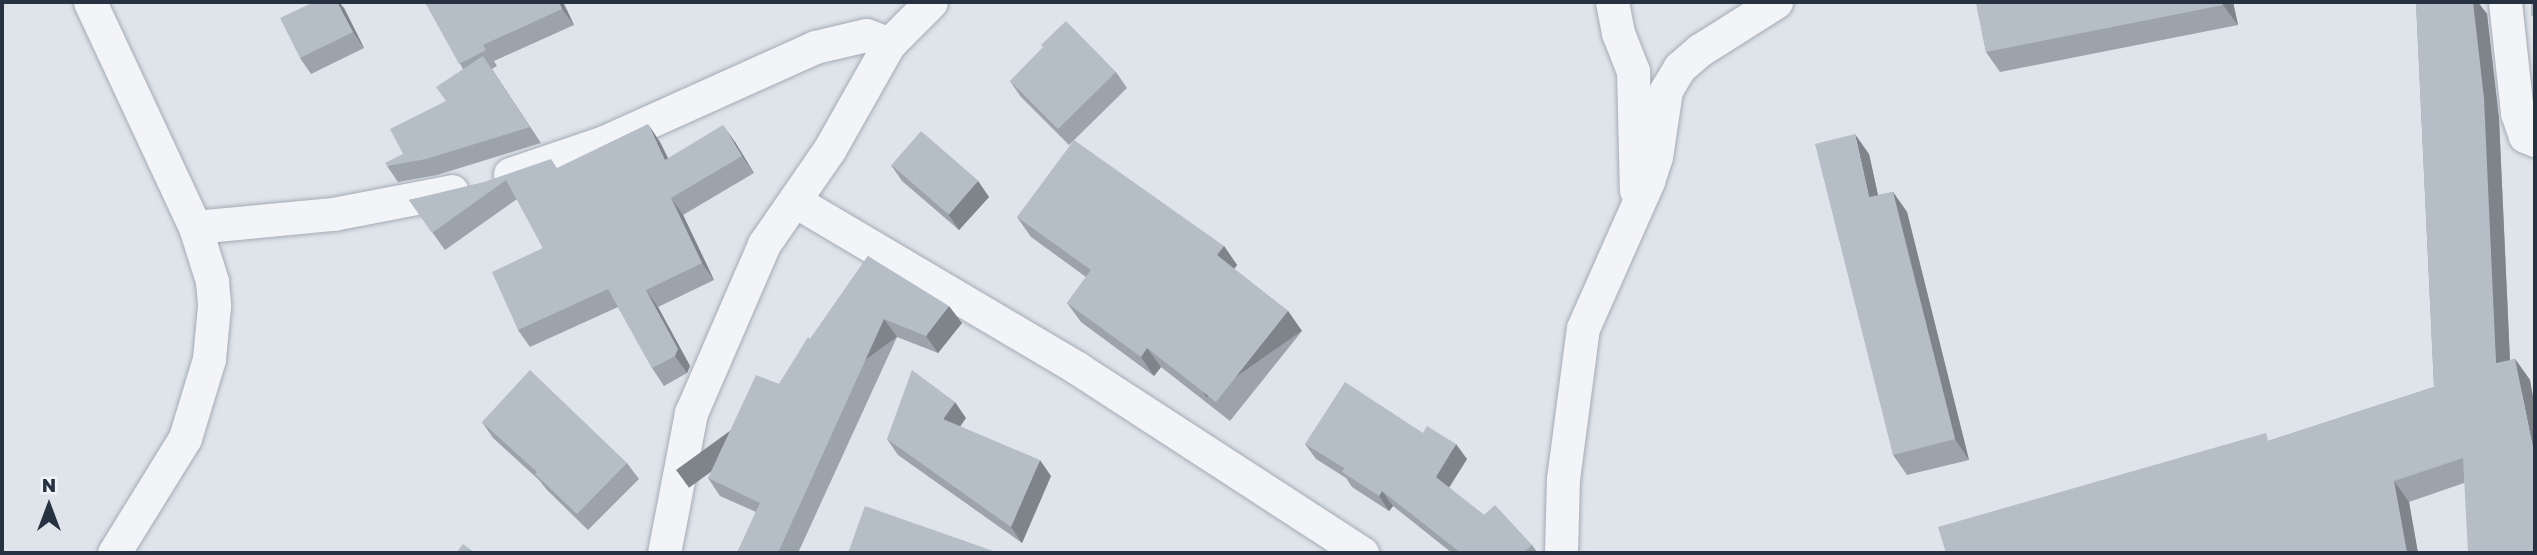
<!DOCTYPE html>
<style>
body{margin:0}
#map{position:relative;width:2537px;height:555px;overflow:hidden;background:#dfe4ea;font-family:"Golos Text",sans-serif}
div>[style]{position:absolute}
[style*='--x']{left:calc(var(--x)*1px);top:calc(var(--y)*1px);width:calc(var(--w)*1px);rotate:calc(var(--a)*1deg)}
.roads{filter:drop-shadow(0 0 2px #a4abb4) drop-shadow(0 0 2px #a4abb4)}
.street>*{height:33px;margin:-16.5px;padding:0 16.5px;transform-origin:16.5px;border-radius:16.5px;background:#f2f4f7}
.wall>*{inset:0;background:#9ca3ab}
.shaded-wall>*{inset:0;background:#7f848b;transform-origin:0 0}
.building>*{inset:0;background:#b5bdc7;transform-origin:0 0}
span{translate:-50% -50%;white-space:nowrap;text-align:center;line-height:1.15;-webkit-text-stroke:5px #eef3f7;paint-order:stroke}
.frame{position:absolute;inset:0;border:4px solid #263242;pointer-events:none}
.north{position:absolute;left:14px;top:471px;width:70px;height:70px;-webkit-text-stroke:5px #eef3f7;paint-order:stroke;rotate:0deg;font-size:19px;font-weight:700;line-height:28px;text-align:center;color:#263242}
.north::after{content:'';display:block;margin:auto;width:24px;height:32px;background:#263242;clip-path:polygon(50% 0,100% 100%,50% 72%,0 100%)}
</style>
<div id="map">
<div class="roads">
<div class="street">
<div style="--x:90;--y:2;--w:248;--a:65"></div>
<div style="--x:195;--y:227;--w:57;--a:72.5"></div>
<div style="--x:212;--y:281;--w:25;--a:85"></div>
<div style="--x:214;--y:306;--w:53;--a:95.4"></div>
<div style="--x:209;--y:359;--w:83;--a:106.9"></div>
<div style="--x:185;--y:438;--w:135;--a:121.7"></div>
<div style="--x:1612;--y:2;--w:32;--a:79"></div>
<div style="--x:1618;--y:33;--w:41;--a:68.5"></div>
<div style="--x:1633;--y:71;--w:119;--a:88.6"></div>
<div style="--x:2505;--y:2;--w:112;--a:83.8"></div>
<div style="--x:2517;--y:113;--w:24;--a:71"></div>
<div style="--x:2525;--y:136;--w:11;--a:22"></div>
<div style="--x:510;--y:174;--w:99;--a:-18.8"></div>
<div style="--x:604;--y:142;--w:231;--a:-24.2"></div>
<div style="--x:815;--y:47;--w:52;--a:-13.2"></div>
<div style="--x:866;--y:35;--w:25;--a:21"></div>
<div style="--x:795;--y:201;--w:328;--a:30.6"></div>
<div style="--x:1077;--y:368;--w:340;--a:33"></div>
<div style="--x:195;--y:227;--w:139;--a:-5.4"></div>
<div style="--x:333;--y:214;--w:121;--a:-10.9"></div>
<div style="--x:664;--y:553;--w:143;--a:-79.1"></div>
<div style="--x:691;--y:413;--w:184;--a:-66.6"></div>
<div style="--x:764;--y:244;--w:114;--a:-55.3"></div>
<div style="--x:829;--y:150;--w:122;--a:-60.5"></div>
<div style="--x:889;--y:44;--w:59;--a:-45"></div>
<div style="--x:1561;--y:553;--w:74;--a:-88.5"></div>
<div style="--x:1563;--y:479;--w:152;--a:-82.5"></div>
<div style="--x:1583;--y:328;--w:161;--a:-66.1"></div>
<div style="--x:1648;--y:181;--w:25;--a:-72"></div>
<div style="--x:1656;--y:157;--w:68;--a:-81.5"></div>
<div style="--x:1666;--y:90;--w:26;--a:-59"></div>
<div style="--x:1679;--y:68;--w:28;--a:-41"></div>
<div style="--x:1700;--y:50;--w:90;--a:-32.3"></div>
</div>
</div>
<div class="wall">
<div style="clip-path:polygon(425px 2px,563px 2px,574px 25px,494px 61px,497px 66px,492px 69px,541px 143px,437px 175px,398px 182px,387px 166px,403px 154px,446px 101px,463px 69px)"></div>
<div style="clip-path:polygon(1976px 2px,2233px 2px,2238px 25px,2000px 72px,1986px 52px)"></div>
<div style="clip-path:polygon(2416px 2px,2478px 2px,2487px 14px,2499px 119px,2510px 360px,2515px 359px,2530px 380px,2464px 483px,2409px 502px,2418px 553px,1946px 553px,2271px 440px,2434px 387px)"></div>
<div style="clip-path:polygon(344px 8px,364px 48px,311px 74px,300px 58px)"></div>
<div style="clip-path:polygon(1116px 72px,1127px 88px,1069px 145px,1021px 97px,1010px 81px)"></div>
<div style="clip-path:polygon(660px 142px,668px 158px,735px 142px,754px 173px,683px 215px,714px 280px,658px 307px,690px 366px,687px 373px,664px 386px,652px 368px,618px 307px,530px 347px,518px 330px,543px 248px,517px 199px,445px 250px,409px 200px,558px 168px)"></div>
<div style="clip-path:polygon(1869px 154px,1878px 195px,1893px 192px,1907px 212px,1969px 460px,1907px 475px,1893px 455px)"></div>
<div style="clip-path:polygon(891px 165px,978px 181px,989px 197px,959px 230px,902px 181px)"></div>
<div style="clip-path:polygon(1017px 217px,1224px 246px,1237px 265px,1234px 269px,1288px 311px,1302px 331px,1230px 421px,1161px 367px,1154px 376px,1081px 322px,1067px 303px,1086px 277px,1031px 237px)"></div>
<div style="clip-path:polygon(868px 256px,962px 323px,938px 353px,897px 337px,798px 553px,739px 553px,738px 551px,756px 512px,720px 496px,708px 478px,779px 384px)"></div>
<div style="clip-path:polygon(966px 418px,960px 426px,1051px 476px,1022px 543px,898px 455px,887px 439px)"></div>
<div style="clip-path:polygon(482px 422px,627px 463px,639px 479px,588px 530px,547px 490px,539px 480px,493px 438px)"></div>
<div style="clip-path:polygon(1423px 433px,1467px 459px,1449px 488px,1484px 515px,1532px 545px,1538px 553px,1452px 553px,1393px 506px,1389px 511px,1352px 487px,1346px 478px,1316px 459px,1305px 444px)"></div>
</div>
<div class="shaded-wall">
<div style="clip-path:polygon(337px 2px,339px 2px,344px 8px,364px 48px,353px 32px)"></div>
<div style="clip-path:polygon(559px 2px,563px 2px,574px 25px,562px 9px)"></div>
<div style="clip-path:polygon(2223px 2px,2233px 2px,2238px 25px,2223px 5px)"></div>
<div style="clip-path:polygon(2473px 2px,2478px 2px,2487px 14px,2499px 119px,2511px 384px,2496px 363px)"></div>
<div style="clip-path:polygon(648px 124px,660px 142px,677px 177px,665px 160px)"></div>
<div style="clip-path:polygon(723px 125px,735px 142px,754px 173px,742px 156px)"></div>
<div style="clip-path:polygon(1855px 134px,1869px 154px,1883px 218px,1869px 197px)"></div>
<div style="clip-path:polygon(978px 181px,989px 197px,959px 230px,948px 214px)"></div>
<div style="clip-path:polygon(1893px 192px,1907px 212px,1969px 460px,1955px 439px)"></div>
<div style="clip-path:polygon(671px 198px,683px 215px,714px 280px,702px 263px)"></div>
<div style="clip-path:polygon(1224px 246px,1237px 265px,1230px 275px,1217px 255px)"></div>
<div style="clip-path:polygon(646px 290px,658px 307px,690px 366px,687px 373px,675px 356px)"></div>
<div style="clip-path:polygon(949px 306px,962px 323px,938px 353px,926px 336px)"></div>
<div style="left:1288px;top:311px;width:24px;height:116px;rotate:55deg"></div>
<div style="left:884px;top:319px;width:22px;height:257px;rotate:54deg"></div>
<div style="clip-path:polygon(1147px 348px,1161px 367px,1154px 376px,1141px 357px)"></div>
<div style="clip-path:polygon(2515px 359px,2530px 380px,2535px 407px,2535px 458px)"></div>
<div style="clip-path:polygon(955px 402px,966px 418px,954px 435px,943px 419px)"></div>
<div style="clip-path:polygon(1456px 444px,1467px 459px,1446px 492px,1436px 477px)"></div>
<div style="clip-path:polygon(1040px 460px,1051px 476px,1022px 543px,1011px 527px)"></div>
<div style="clip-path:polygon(2394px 481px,2409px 502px,2418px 553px,2407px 553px)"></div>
<div style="clip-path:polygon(1382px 491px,1393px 506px,1389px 511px,1379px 496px)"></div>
</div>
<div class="building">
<div style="clip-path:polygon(314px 2px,337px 2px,353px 32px,300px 58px,280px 18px)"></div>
<div style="clip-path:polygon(425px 2px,559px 2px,562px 9px,483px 45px,486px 50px,459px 64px)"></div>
<div style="clip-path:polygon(1976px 2px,2223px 2px,2223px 5px,1986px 52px)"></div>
<div style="clip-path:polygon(2416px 2px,2473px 2px,2484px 98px,2496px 363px,2515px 359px,2535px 458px,2535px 553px,2468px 553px,2463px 458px,2394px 481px,2407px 553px,1946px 553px,1938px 527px,2266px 433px,2268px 441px,2434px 387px)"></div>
<div style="left:2531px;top:2px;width:4px;height:14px"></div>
<div style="clip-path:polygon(1066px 21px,1116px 72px,1058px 129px,1010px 81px,1043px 47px,1041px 45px)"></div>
<div style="clip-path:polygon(483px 56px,530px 127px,426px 159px,387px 166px,385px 163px,403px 154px,390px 129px,446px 101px,436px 87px)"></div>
<div style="clip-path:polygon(648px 124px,665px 160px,723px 125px,742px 156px,671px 198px,702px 263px,646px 290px,678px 349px,675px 356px,652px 368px,608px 289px,518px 330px,492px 272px,543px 248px,506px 180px,432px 233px,409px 200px,484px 182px,551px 159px,557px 168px)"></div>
<div style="left:921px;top:131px;width:76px;height:45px;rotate:41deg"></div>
<div style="clip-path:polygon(1855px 134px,1869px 197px,1893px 192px,1955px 439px,1893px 455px,1815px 144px)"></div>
<div style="clip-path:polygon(1074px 140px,1224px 246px,1217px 255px,1288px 311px,1216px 402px,1147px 348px,1141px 357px,1067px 303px,1091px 270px,1017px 217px)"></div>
<div style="clip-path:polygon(868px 256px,949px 306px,926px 336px,884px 319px,778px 553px,742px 553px,738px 551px,760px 503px,708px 478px,756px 375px,779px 384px,808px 337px,810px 339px)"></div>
<div style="clip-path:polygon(530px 370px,627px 463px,577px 514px,535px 474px,537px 472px,482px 422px)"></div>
<div style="clip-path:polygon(912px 370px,955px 402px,943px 419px,1040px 460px,1011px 527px,887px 439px)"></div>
<div style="clip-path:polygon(1345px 382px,1423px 433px,1427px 426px,1456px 444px,1436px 477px,1484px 515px,1495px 505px,1532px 545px,1523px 553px,1461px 553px,1382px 491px,1379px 496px,1342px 472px,1344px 468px,1305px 444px)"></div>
<div style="clip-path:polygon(865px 506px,999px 553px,848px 553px)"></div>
<div style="clip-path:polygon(463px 544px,475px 553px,456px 553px)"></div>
</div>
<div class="frame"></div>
<div class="north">N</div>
</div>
